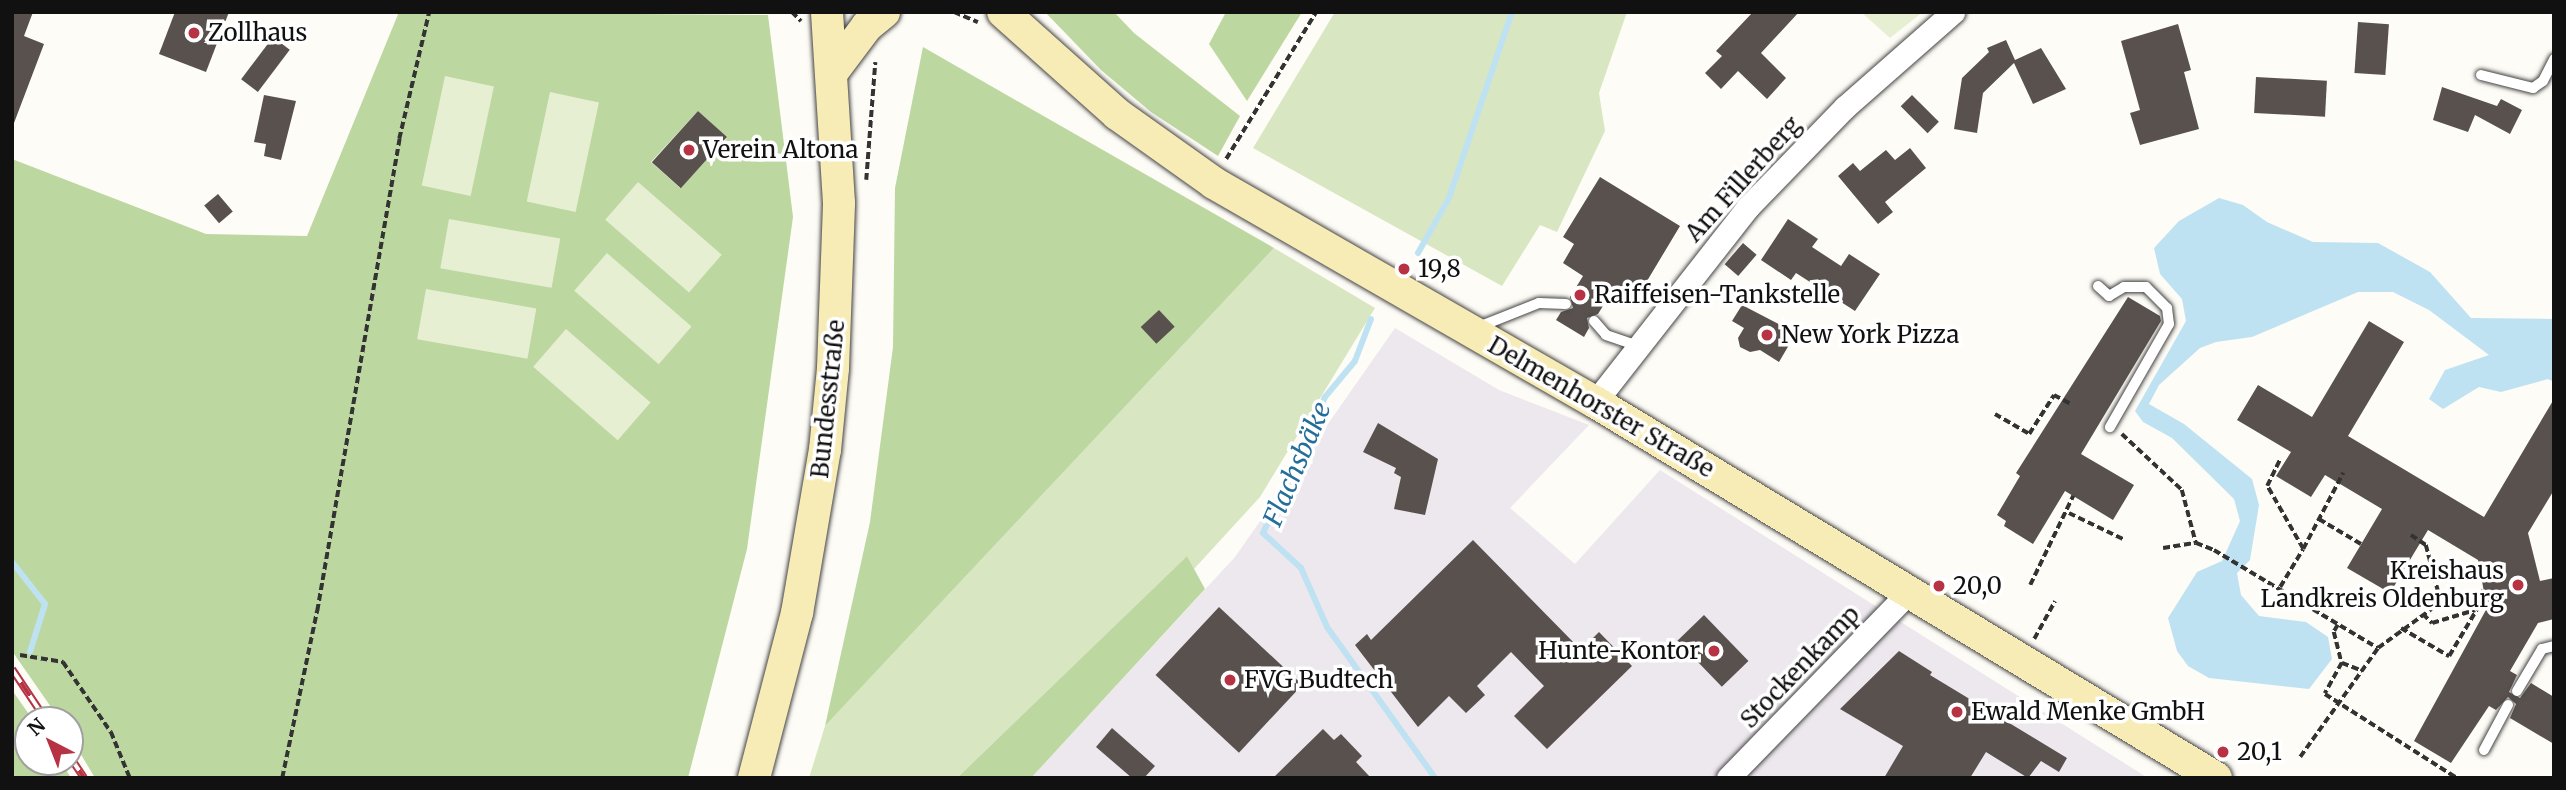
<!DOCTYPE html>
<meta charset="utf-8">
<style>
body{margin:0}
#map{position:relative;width:2566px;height:790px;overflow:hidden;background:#fefcf6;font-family:Merriweather,serif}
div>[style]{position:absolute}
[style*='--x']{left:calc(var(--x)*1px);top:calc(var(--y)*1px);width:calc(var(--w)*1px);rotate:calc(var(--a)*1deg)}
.industrial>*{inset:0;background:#ede7ee}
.green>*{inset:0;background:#d8e7c1}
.forest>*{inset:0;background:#bdd7a1}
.pitch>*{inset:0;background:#e7efd2;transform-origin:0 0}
.water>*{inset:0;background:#bee2f2}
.stream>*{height:6px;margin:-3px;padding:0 3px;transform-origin:3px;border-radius:3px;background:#bee2f2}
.building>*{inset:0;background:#59514e;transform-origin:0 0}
.path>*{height:3.5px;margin-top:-1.75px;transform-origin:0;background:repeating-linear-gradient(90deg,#333 0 7px,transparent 0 10.5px)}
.roads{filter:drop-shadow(0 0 2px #444) drop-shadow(0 0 2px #444)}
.service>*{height:10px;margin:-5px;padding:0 5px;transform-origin:5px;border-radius:5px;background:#fff}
.minor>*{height:23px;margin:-11.5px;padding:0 11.5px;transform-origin:11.5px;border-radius:11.5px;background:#fff}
.secondary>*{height:32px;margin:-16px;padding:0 16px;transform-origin:16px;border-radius:16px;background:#f8ecb6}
.rail>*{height:8px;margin-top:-4px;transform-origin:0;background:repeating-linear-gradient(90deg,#fff 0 16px,#b73343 0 32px);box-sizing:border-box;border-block:2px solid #b73343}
.dots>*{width:19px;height:19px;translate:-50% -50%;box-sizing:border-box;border:4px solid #fff;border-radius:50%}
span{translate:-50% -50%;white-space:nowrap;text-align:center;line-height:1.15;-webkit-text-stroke:7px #fff;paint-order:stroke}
.poi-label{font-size:24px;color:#111}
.left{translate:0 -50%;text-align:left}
.right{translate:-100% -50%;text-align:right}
.street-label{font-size:24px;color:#111}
.water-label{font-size:26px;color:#236f9a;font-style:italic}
.frame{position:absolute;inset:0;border:14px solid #111;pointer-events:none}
.north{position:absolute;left:14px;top:706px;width:70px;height:70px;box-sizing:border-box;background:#fff;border:2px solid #a0a0a0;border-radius:50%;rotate:318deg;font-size:19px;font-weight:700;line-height:28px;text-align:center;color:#111}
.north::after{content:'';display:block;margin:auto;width:24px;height:32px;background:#b73343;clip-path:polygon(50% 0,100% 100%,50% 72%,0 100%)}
</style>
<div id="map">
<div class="industrial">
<div style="clip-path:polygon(1395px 328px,1499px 390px,1589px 425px,1510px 508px,1575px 564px,1660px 470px,2148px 778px,1031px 778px,1235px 557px)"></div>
</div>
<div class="green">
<div style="clip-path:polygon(1335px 12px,1627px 12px,1599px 93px,1605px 131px,1557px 232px,1540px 225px,1502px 286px,1253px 148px)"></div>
<div style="clip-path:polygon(1274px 248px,1375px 308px,1260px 497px,1194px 569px,1187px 556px,957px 778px,809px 778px,825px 726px)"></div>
</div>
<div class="forest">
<div style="clip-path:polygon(evenodd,399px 12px,768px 15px,793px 217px,747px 549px,688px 778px,95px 778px,70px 736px,70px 720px,60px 720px,12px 651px,12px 159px,206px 234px,307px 236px,399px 12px,698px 111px,727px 138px,680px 188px,651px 162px,698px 111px)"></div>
<div style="clip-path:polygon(1045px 12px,1114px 12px,1134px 33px,1240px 116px,1218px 156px,1151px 112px,1101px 70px)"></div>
<div style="clip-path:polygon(1226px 12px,1302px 12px,1247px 101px,1209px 44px)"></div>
<div style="clip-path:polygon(923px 47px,1274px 248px,825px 726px,870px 522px,893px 347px,895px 188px)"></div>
<div style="clip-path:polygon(1187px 556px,1205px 589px,1031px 778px,957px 778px)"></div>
<div style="clip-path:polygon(12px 690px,33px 720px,28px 720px,28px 762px,61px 762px,71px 778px,12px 778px)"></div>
</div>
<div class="pitch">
<div style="clip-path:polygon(1861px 12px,1923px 12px,1890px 38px)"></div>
<div style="left:445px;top:76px;width:50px;height:112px;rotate:12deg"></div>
<div style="left:550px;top:92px;width:50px;height:112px;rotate:12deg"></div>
<div style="left:638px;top:182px;width:111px;height:50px;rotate:41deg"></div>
<div style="left:449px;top:219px;width:113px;height:50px;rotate:10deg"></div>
<div style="left:607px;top:253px;width:112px;height:50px;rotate:41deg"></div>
<div style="left:426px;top:289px;width:112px;height:51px;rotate:10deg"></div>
<div style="left:566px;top:329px;width:112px;height:50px;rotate:41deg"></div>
</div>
<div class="water">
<div style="clip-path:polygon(2219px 198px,2243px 205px,2267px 222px,2313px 242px,2378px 243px,2430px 272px,2471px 318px,2554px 319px,2554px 382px,2548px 379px,2501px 392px,2479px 387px,2443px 409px,2429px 399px,2445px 370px,2489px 355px,2429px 310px,2393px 292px,2358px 292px,2252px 337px,2216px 342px,2200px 348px,2159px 385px,2149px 404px,2184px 424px,2252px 479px,2259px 505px,2250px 560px,2237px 573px,2241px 595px,2259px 616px,2306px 622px,2328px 637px,2332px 659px,2309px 689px,2209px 678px,2188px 666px,2177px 651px,2168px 618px,2197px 572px,2222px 561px,2240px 521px,2234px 499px,2172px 438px,2143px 422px,2135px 411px,2186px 321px,2182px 299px,2160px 274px,2154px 248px,2179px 221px)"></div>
</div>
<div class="stream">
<div style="--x:1418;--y:253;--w:63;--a:-60.6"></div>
<div style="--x:1449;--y:198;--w:196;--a:-71.3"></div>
<div style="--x:1371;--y:319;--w:45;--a:110.9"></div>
<div style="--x:1355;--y:361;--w:47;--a:129.8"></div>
<div style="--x:1325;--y:397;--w:149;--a:114.5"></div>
<div style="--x:1263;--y:533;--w:52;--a:42.6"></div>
<div style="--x:1301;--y:568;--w:64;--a:66.2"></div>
<div style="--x:1327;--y:627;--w:186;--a:54.4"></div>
<div style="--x:12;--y:562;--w:53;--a:51.8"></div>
<div style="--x:45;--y:604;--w:50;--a:107.4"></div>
<div style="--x:12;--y:777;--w:1;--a:45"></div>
</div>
<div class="building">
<div style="clip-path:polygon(12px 12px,33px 12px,24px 36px,44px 44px,14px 123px)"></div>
<div style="clip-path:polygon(175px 12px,229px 12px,206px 72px,159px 54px)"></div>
<div style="clip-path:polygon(1753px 12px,1799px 12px,1761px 53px,1786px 78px,1767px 99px,1738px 71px,1721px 89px,1705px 73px,1722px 56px,1716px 51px)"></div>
<div style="left:2358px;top:22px;width:31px;height:51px;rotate:4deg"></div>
<div style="clip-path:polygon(2178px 24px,2191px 70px,2184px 72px,2199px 129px,2140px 145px,2130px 113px,2140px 110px,2121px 41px)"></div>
<div style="left:273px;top:37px;width:21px;height:53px;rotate:37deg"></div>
<div style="clip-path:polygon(2006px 40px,2015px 60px,2041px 48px,2066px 89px,2033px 104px,2014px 63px,1983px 93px,1977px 133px,1954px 129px,1962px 78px,1989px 52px,1987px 48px)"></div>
<div style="left:2256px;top:77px;width:71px;height:36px;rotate:3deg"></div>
<div style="clip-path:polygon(2442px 87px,2497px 106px,2501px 99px,2522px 110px,2510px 134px,2475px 115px,2468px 132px,2433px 120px)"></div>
<div style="clip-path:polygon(264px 95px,296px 101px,281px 160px,264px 156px,266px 144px,254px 142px)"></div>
<div style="left:1912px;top:95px;width:38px;height:16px;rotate:45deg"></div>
<div style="left:698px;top:111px;width:39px;height:69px;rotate:42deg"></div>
<div style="clip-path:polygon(1910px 148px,1926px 168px,1885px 202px,1893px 212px,1878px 224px,1838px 176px,1853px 163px,1860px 171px,1886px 150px,1895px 160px)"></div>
<div style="clip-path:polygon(1600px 177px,1680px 226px,1632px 306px,1611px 293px,1598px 314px,1587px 318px,1589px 328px,1584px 337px,1556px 320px,1561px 312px,1573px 308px,1570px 297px,1583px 276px,1563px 263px,1574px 244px,1563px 237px)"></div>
<div style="left:218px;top:194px;width:23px;height:18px;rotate:50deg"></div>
<div style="clip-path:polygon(1788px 219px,1818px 239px,1812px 247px,1841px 266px,1849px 254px,1880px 274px,1855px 311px,1796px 273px,1791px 280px,1761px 260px)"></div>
<div style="left:1743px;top:243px;width:18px;height:28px;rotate:41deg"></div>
<div style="clip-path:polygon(2128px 297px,2160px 316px,2161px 321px,2081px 454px,2134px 485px,2113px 520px,2065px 491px,2033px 544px,2004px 526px,2006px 521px,1997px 515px,2020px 476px,2016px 473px)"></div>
<div style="clip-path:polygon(1742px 305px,1796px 333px,1779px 362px,1760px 350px,1750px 352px,1740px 347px,1738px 338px,1744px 328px,1732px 321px)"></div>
<div style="left:1159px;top:310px;width:23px;height:25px;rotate:47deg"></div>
<div style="clip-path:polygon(2369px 321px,2404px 342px,2348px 436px,2484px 517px,2554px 399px,2554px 490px,2528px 533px,2540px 581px,2554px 578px,2554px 619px,2538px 623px,2510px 671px,2517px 675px,2509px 692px,2520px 698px,2531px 683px,2554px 697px,2554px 744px,2510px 718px,2516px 704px,2508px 697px,2496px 710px,2489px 706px,2451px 763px,2414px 741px,2487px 608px,2478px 560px,2428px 530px,2390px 593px,2347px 568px,2382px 509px,2325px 475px,2311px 497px,2276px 476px,2291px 452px,2237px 420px,2258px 385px,2312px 417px)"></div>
<div style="clip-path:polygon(1378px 423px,1438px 459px,1425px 515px,1394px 509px,1401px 477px,1394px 473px,1396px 468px,1363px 452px)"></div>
<div style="clip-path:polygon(1473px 540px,1581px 650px,1599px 632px,1632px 666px,1547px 749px,1514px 716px,1544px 686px,1511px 652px,1477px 686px,1485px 695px,1466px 713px,1449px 696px,1418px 727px,1355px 645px,1367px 634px,1371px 640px)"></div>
<div style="left:1219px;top:607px;width:114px;height:93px;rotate:43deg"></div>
<div style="left:1704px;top:615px;width:64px;height:37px;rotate:46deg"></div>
<div style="clip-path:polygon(1899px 651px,1932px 672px,1930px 675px,2067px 758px,2059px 772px,2041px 761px,2028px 778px,1986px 752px,1970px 778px,1884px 778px,1903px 746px,1840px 709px)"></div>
<div style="clip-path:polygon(1112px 728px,1155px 766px,1144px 778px,1132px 778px,1096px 747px)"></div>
<div style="clip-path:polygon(1323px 729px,1334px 740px,1341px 734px,1362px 756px,1356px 762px,1371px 778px,1273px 778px)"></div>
</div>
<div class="path">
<div style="--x:792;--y:12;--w:13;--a:45"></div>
<div style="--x:954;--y:12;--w:26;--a:23"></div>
<div style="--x:1226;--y:159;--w:172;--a:-58.5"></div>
<div style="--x:866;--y:180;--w:118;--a:-85.6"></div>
<div style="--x:1995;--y:414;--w:39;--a:30"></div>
<div style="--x:2029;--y:434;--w:46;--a:-57.3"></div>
<div style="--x:2054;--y:395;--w:19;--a:28"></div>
<div style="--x:2122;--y:434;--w:82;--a:43"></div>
<div style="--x:2182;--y:490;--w:55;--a:75.2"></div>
<div style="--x:2069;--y:513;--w:60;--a:25.7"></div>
<div style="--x:2319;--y:519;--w:49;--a:30.8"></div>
<div style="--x:2411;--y:535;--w:18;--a:34"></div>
<div style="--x:2426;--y:545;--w:59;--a:75.3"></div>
<div style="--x:2163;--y:548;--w:33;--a:-9"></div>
<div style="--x:2196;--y:543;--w:19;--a:21"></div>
<div style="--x:2214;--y:550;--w:191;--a:30.9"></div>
<div style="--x:2303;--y:549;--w:86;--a:-62.2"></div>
<div style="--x:2030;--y:585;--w:99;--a:-64.2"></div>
<div style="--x:2280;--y:587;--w:44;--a:-58.8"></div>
<div style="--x:2303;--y:549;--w:73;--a:-119.7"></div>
<div style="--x:2267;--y:486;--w:30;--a:-64"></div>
<div style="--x:2423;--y:614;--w:13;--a:45"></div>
<div style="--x:2432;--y:623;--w:45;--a:-16.8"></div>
<div style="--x:2338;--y:625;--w:8;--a:120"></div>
<div style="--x:2334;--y:632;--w:32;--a:76"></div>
<div style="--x:2342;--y:663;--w:35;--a:119"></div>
<div style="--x:2325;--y:694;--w:156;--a:32.5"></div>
<div style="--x:2401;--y:628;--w:56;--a:30.3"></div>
<div style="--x:2449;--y:656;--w:55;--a:-59.2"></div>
<div style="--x:2477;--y:609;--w:16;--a:-97"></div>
<div style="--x:2034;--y:639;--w:43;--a:-61.1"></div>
<div style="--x:20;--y:655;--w:44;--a:9.2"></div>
<div style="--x:63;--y:662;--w:85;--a:55.6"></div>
<div style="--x:111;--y:732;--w:50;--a:67.6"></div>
<div style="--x:2342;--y:663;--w:22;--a:21"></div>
<div style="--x:2300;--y:757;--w:134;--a:-54.4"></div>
<div style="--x:2378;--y:648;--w:78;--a:-36.1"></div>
<div style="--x:2441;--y:602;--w:43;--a:-14.7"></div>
<div style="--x:282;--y:778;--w:171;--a:-78.2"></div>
<div style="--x:317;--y:611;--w:479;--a:-80.1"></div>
<div style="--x:399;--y:139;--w:130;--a:-76.7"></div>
</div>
<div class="roads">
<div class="service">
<div style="--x:2481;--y:75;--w:54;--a:14"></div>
<div style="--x:2533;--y:88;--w:12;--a:-35"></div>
<div style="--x:2543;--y:81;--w:25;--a:-63"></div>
<div style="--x:2098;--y:286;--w:15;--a:42"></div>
<div style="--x:2109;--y:296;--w:17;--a:-31"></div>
<div style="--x:2124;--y:287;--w:22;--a:0"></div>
<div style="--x:2146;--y:287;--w:30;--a:45"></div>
<div style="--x:2167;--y:308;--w:16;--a:83"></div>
<div style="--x:2169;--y:324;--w:119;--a:119.8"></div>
<div style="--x:1594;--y:321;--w:18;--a:49"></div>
<div style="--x:1606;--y:335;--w:34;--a:19"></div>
<div style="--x:1476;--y:328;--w:68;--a:-21.6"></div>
<div style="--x:1539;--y:303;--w:27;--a:2"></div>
<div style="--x:2517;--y:691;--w:49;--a:-59.2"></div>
<div style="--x:2542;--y:649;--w:12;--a:-14"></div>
<div style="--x:2484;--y:750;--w:51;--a:-61.9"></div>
</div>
<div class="minor">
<div style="--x:1595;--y:402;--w:248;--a:-51.9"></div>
<div style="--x:1748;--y:207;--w:139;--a:-45.9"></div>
<div style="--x:1845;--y:107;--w:144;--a:-41.3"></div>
<div style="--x:1728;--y:778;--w:260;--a:-45.8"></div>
</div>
<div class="secondary">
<div style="--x:1003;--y:12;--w:153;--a:41.8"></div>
<div style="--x:1117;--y:114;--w:119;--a:35.4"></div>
<div style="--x:1214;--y:183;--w:439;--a:29.9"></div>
<div style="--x:1595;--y:402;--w:726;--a:31.19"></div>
<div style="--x:834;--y:70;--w:55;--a:-53.1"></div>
<div style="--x:867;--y:26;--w:22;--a:-39"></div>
<div style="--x:754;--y:778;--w:171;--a:-75.4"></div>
<div style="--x:797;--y:613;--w:165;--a:-80.3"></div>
<div style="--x:825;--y:450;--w:82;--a:-84.4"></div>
<div style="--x:833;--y:368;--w:165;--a:-87.9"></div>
<div style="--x:839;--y:203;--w:191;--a:-93.6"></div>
</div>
</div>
<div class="rail">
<div style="--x:12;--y:669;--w:61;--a:56.3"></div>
<div style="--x:70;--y:757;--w:25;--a:56"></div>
</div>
<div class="dots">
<div style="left:194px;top:33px;background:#b73343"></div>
<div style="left:689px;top:150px;background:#b73343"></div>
<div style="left:1404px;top:269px;background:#b73343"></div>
<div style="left:1580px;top:295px;background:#b73343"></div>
<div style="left:1767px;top:335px;background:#b73343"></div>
<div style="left:2518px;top:585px;background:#b73343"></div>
<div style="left:1939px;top:586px;background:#b73343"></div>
<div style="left:1714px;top:651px;background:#b73343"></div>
<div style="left:1230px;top:680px;background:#b73343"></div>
<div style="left:1957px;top:712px;background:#b73343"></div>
<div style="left:2223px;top:752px;background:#b73343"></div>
</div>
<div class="poi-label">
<span class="left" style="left:208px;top:33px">Zollhaus</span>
<span class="left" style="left:703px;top:150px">Verein Altona</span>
<span class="left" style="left:1418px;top:269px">19,8</span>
<span class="left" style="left:1594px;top:295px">Raiffeisen-Tankstelle</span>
<span class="left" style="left:1781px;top:335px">New York Pizza</span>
<span class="right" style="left:2504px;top:585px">Kreishaus<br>Landkreis Oldenburg</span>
<span class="left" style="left:1953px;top:586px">20,0</span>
<span class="right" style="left:1700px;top:651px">Hunte-Kontor</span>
<span class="left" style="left:1244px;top:680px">FVG Budtech</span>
<span class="left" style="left:1971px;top:712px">Ewald Menke GmbH</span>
<span class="left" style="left:2237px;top:752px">20,1</span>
</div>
<div class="street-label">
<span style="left:1743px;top:179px;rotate:-48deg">Am Fillerberg</span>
<span style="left:828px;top:399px;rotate:-84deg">Bundesstraße</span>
<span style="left:1601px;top:407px;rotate:30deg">Delmenhorster Straße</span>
<span style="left:1800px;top:667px;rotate:-46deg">Stockenkamp</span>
</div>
<div class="water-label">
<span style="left:1297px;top:464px;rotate:-67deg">Flachsbäke</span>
</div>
<div class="frame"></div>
<div class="north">N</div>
</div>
